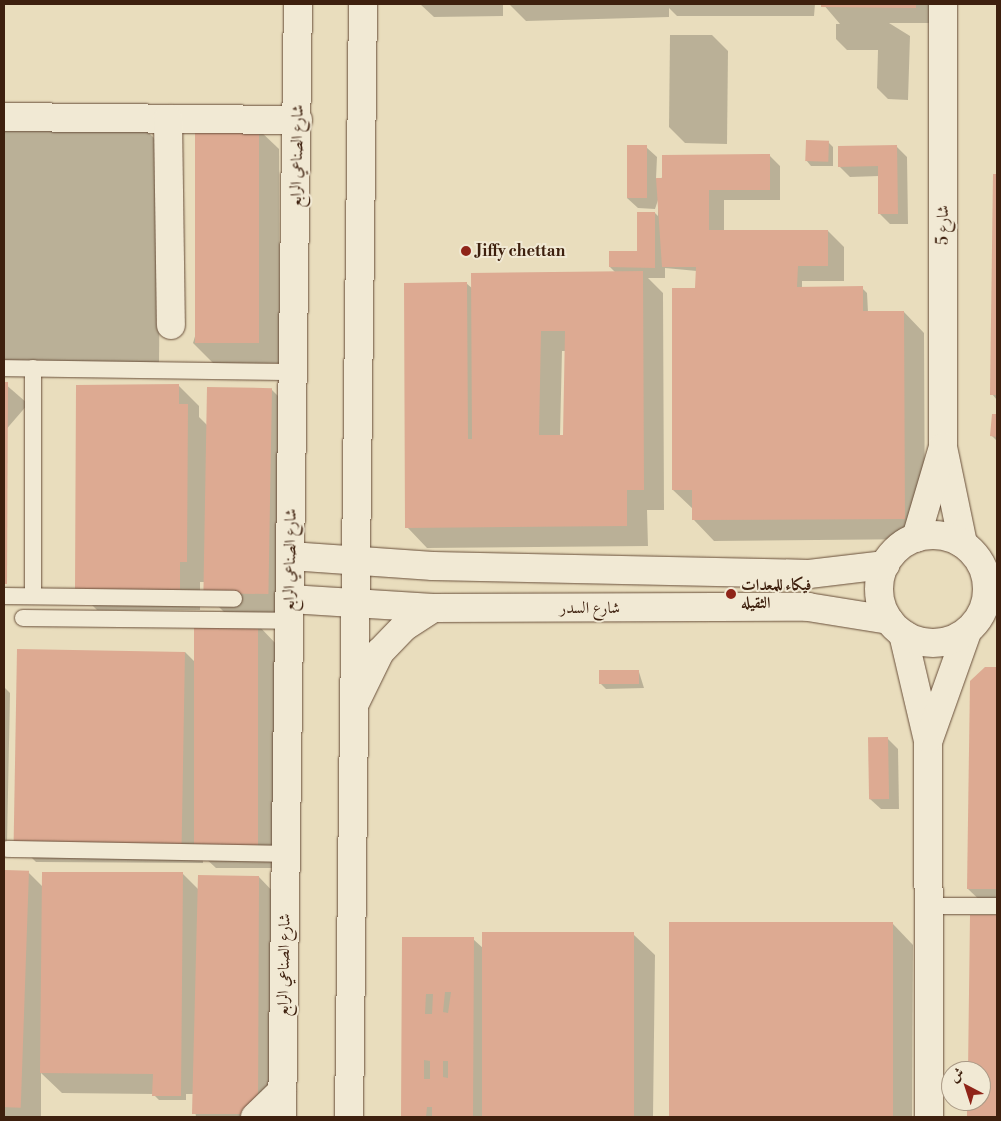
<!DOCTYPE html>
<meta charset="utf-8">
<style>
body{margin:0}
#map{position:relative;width:1001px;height:1121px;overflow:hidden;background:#e9ddbd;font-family:"Libre Bodoni",Amiri,serif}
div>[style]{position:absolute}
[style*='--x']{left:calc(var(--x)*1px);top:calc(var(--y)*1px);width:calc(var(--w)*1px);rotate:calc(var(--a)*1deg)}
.shadow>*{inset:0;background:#0003;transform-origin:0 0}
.building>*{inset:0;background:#ddaa92;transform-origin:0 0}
.roads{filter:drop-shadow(0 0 1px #694f3a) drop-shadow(0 0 1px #694f3a)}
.service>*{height:16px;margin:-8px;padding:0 8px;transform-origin:8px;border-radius:8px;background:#f1e9d4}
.minor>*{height:28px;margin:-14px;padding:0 14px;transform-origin:14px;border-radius:14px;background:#f1e9d4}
.tertiary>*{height:28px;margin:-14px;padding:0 14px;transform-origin:14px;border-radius:14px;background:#f1e9d4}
.tertiary>.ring{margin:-14px;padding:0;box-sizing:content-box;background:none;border:28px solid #f1e9d4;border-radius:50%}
.secondary>*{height:28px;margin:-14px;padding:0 14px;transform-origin:14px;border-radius:14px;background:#f1e9d4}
.dots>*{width:14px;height:14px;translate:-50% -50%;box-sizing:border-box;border:2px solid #f1e9d4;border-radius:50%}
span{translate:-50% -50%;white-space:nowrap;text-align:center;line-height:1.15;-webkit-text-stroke:4px #f1e9d4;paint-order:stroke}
.street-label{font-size:16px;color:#3e200e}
.poi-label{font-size:16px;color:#3e200e;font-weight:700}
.left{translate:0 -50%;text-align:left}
.frame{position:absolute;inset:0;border:5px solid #3e200e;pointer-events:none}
.north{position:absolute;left:941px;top:1061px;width:50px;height:50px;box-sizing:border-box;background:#f1e9d4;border:1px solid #a99985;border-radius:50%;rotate:320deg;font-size:14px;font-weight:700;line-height:20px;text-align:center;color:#3e200e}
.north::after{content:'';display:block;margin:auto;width:18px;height:22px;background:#8f2418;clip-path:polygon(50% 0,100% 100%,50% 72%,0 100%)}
</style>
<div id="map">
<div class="shadow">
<div style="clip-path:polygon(420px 4px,503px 4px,503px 16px,434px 17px)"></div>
<div style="clip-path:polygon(509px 4px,815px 4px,814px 16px,677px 16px,669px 8px,669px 17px,526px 21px)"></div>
<div style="clip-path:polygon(823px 4px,931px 4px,931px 23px,889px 23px,910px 36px,908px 100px,888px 99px,877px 88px,878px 50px,847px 50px,836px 39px,836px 24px,840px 24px)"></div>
<div style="clip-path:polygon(670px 35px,712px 35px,728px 51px,727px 144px,685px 143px,669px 127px)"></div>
<div style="clip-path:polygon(140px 124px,161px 145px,159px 363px,4px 364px,4px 126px)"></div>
<div style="clip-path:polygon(258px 129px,279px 149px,280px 363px,214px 364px,193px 343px)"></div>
<div style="clip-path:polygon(828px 142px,833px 147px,833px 166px,811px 166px,806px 160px)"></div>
<div style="clip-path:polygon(896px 146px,907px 157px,908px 224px,890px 224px,880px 214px,879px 176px,850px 177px,839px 166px)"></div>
<div style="clip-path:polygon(evenodd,646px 147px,657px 157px,656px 179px,769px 155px,780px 166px,780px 200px,724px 200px,724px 231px,828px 231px,844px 247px,844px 281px,802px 281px,802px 288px,862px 288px,867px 293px,868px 312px,904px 312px,924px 333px,925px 539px,714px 541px,694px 520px,694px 510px,673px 490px,698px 289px,697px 271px,665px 268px,665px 278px,648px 278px,663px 293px,664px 510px,647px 510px,648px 546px,427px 548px,407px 527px,466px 283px,473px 289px,616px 273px,610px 267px,638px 253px,655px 213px,658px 216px,658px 200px,655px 209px,638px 208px,627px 198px,646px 147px,562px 351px,566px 351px,564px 436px,560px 436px,562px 351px)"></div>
<div style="clip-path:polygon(994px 175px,997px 175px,997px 400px,992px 394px)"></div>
<div style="left:4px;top:383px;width:32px;height:221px;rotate:41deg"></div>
<div style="clip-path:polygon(178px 385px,199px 406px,199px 417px,207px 425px,272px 390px,292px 410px,289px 614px,225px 613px,204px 592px,204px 582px,200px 582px,200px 610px,97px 610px,77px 590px)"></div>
<div style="clip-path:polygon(993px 416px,997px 416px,997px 441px,992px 436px)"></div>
<div style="clip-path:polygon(258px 625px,278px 646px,277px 868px,216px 868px,203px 856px,203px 863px,36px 862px,15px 841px,185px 652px,196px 663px)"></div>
<div style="clip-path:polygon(985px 668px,997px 668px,997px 909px,989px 909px,968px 889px,971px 681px)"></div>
<div style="clip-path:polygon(639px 672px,644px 688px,606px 689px,601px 684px)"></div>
<div style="clip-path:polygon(4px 687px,10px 693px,7px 844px,4px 844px)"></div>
<div style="clip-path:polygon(887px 738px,898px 749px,899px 809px,881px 809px,870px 799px)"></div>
<div style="clip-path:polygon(28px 872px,43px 887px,183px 874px,199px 890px,259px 877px,279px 898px,279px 1117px,196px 1117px,193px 1094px,186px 1094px,186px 1100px,159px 1100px,153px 1094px,62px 1093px,41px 1073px,41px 1117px,4px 1117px,4px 878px)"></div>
<div style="clip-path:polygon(971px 916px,997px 916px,997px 1117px,968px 1117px,969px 1101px,981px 1101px,981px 1071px,969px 1071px)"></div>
<div style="clip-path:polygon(670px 924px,893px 924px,913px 945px,912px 1117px,669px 1117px)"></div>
<div style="clip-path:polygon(634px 935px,655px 955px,653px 1117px,402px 1117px,403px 938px,473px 939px,484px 949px)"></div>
</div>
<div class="building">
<div style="clip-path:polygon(821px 4px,916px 4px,916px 8px,821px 7px)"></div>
<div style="left:259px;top:127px;width:216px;height:64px;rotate:90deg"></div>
<div style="left:806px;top:140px;width:23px;height:21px;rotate:2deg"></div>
<div style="left:627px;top:145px;width:20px;height:53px"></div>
<div style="clip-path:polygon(897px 145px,898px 214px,878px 214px,878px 166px,838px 167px,838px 146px)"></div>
<div style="clip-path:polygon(770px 154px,770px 190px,709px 190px,709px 230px,828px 230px,828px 266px,798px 266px,797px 287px,863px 286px,863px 311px,904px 311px,905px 519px,692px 520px,692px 490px,672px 490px,672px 288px,695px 288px,696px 267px,662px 267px,656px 178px,662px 178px,662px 155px)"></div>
<div style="clip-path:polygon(993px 174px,997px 174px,997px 395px,990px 395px)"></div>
<div style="clip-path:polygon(637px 212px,655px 212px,655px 268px,609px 267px,609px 251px,637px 251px)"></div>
<div style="clip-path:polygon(evenodd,643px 271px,644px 490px,627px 490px,627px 526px,405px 528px,404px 283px,467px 282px,468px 439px,472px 439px,471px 273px,643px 271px,541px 331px,565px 331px,563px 435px,539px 435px,541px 331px)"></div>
<div style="clip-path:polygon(4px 382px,8px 382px,7px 584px,4px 584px)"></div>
<div style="clip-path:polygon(179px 384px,179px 404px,188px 404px,187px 562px,180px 562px,180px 590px,75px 590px,76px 385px)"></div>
<div style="left:207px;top:387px;width:65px;height:206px;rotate:1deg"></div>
<div style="clip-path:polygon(992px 414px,997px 414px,997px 437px,990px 436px)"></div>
<div style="left:194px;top:624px;width:64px;height:224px"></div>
<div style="left:17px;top:649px;width:168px;height:192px;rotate:1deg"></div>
<div style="clip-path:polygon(985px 667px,997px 667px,997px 889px,967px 889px,970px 681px)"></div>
<div style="left:639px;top:670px;width:14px;height:40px;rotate:90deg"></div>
<div style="left:888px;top:737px;width:62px;height:20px;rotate:89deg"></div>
<div style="left:5px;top:870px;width:24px;height:237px;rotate:2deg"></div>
<div style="clip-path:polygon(42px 872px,183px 872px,181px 1096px,152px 1096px,153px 1074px,40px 1073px)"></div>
<div style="clip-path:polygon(198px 875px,259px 876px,258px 1106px,250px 1114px,192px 1114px)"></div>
<div style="clip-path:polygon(970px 915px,997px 915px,997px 1117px,967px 1117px,967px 1101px,981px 1101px,981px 1071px,968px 1071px)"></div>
<div style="left:669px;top:922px;width:224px;height:195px"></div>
<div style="left:482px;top:932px;width:152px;height:185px"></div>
<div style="clip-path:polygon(evenodd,402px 937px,474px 937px,473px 1117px,432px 1117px,432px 1107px,427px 1107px,426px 1117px,401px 1117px,402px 937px,445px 992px,451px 992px,448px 1013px,443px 1012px,445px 992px,402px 937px,426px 994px,433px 994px,432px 1014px,425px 1014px,426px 994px,402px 937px,424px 1060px,430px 1061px,430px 1079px,424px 1079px,424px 1060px,402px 937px,443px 1061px,448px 1061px,448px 1078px,443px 1077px,443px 1061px)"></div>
</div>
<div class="roads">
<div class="service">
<div style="--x:4;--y:368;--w:290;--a:0.8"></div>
<div style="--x:4;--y:596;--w:230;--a:0.7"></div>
<div style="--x:33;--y:596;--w:228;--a:-90"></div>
<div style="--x:23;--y:618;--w:266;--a:0.6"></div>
<div style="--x:7;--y:849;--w:279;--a:1"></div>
<div style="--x:929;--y:906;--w:68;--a:0"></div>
</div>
<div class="minor">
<div style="--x:943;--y:4;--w:443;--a:90"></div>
<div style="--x:943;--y:447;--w:99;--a:78.3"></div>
<div style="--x:4;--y:117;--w:294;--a:0.6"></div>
<div style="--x:168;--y:119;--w:206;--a:89.2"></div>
<div style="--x:916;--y:538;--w:95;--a:-73.5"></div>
<div style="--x:903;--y:634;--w:110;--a:76.8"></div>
<div style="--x:928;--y:741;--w:376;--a:89.8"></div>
<div style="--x:929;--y:739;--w:114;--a:-70.4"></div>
<div style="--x:255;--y:1117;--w:37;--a:-44"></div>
</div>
<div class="tertiary">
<div class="ring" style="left:879px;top:535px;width:80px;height:80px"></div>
<div style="--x:290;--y:556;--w:143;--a:4"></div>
<div style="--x:433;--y:566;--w:376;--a:1.2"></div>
<div style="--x:809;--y:574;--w:77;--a:-6.8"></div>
<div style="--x:290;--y:599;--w:143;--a:3.6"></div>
<div style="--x:433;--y:608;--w:375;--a:-0.2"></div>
<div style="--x:808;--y:607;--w:82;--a:9.1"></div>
</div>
<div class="secondary">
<div style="--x:356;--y:701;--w:55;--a:-63.9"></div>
<div style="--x:380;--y:652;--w:35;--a:-46"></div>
<div style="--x:404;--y:627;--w:35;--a:-33"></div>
<div style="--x:282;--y:1117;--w:1113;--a:-89.18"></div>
<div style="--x:349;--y:1117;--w:1113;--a:-89.28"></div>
</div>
</div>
<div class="dots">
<div style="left:466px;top:251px;background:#8f2418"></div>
<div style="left:731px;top:594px;background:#8f2418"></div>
</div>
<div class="street-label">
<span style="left:297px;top:156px;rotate:-89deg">شارع الصناعي الرابع</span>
<span style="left:943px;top:225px;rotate:-90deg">شارع 5</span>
<span style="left:290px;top:560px;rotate:-89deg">شارع الصناعي الرابع</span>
<span style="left:590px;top:608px">شارع السدر</span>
<span style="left:284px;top:965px;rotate:-89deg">شارع الصناعي الرابع</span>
</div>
<div class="poi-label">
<span class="left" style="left:476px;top:251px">Jiffy chettan</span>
<span class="left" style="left:741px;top:594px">فيكاء للمعدات<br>الثقيله</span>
</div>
<div class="frame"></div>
<div class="north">ش</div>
</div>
